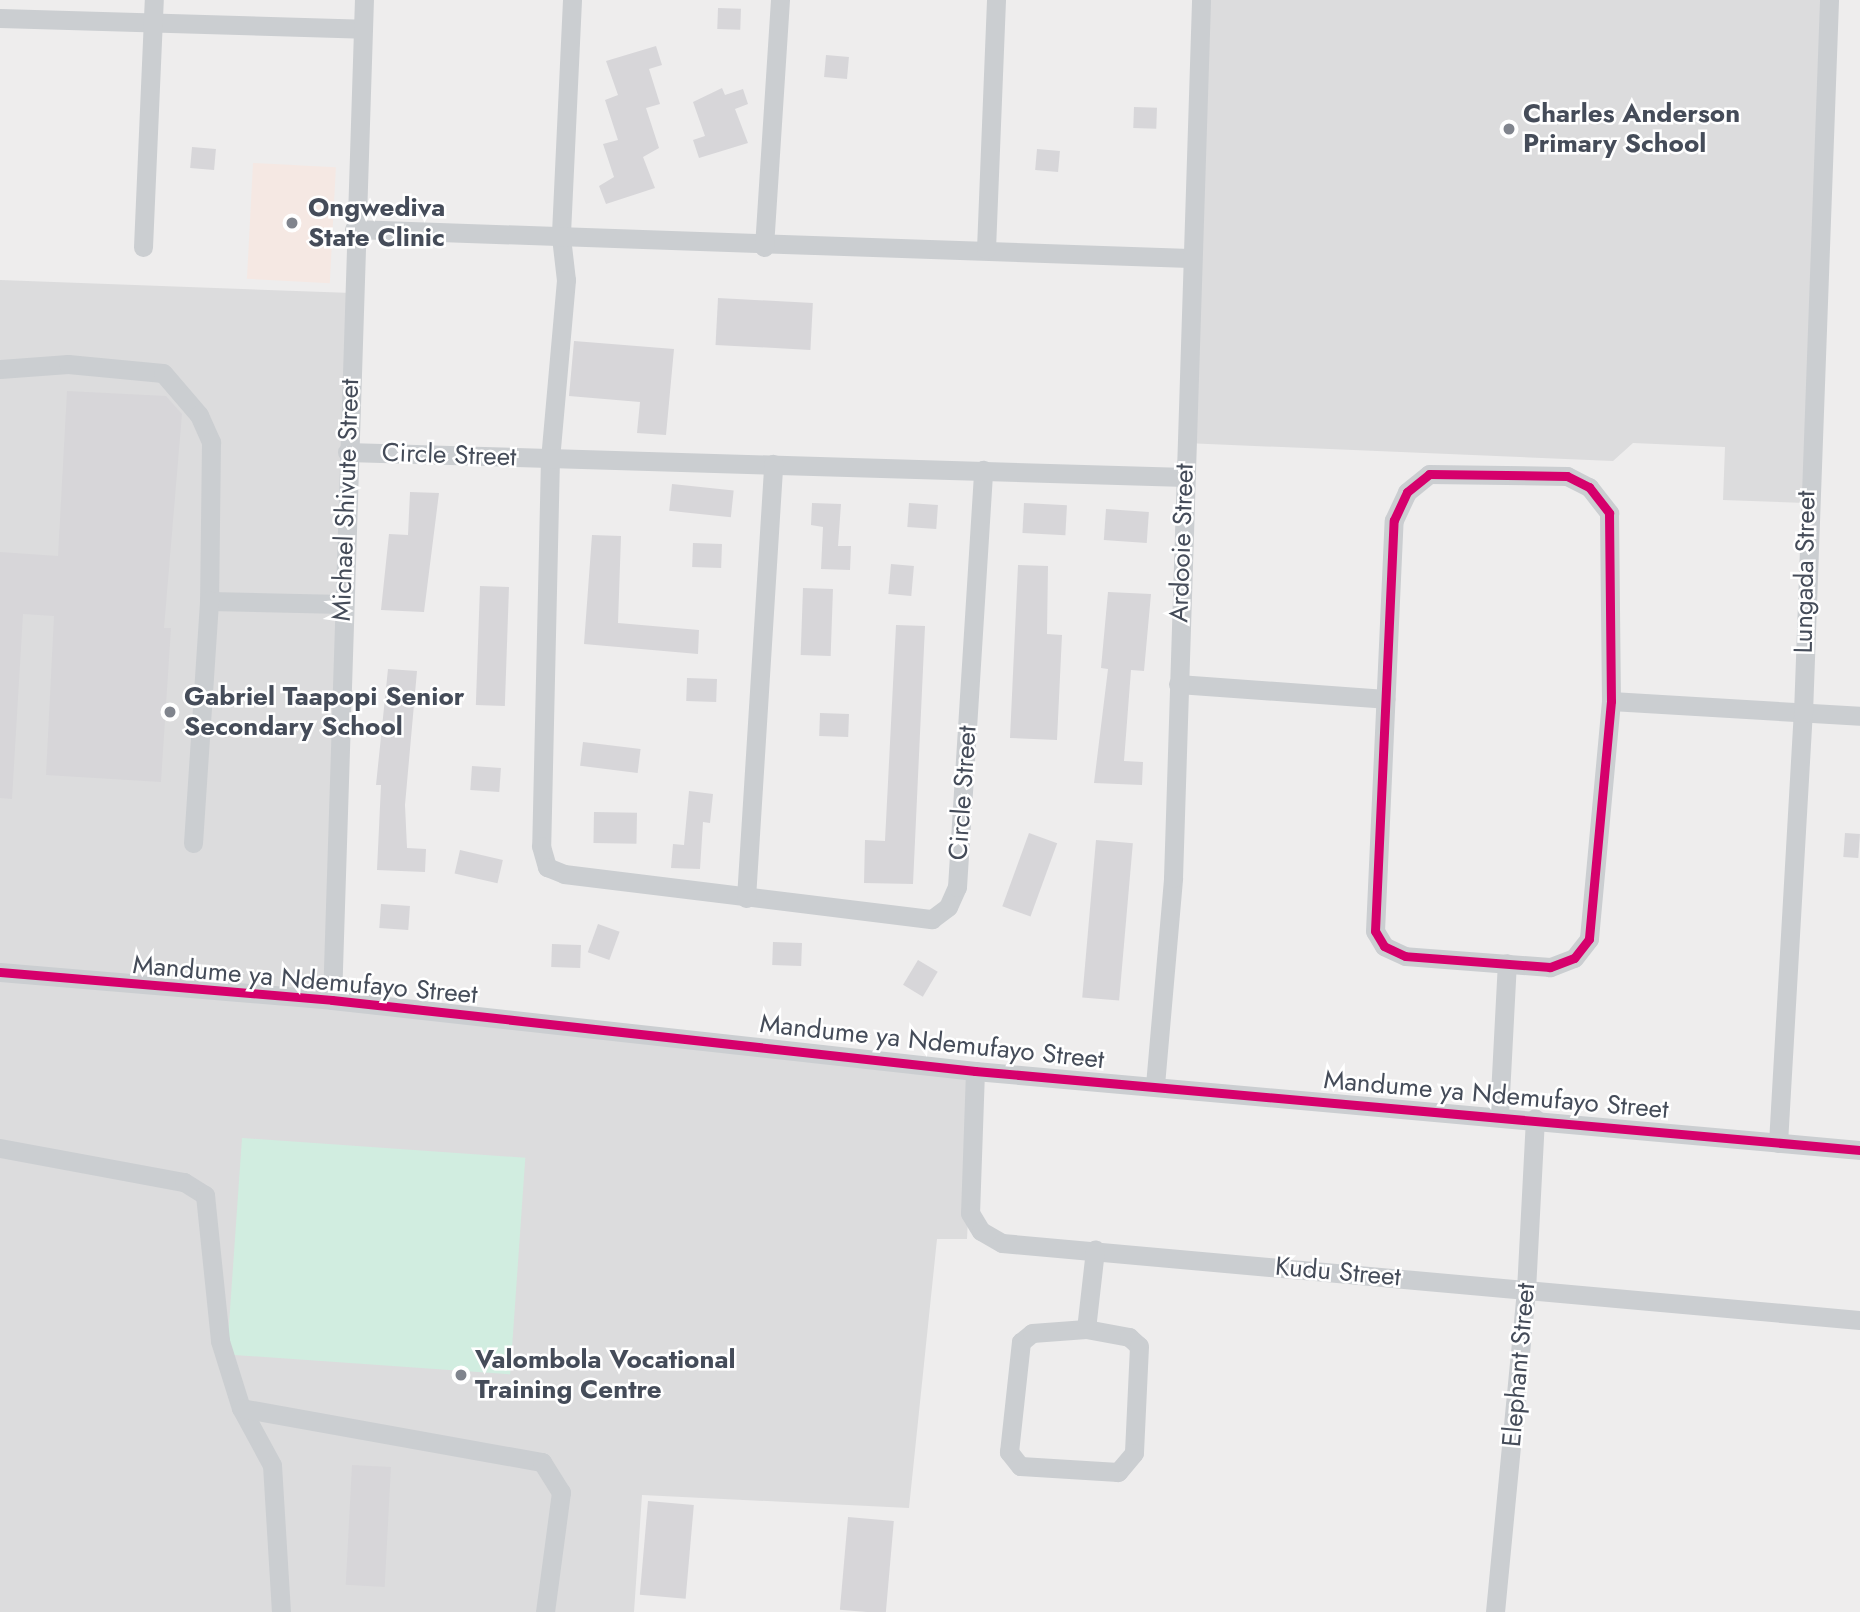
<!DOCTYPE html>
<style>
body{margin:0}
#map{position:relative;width:1860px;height:1612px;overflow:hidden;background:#eeeded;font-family:Jost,sans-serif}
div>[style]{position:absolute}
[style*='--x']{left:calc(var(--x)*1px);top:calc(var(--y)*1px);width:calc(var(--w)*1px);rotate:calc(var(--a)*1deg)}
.education>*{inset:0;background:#dcdcdd}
.medical>*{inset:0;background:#f5e8e3;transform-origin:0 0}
.green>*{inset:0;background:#d1ede0;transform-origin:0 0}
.building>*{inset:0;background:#d7d6d9;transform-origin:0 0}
.minor>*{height:19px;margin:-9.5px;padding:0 9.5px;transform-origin:9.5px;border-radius:9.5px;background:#cbced1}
.cycleway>*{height:9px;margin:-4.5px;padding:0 4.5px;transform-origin:4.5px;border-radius:4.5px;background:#d6006c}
.dots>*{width:19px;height:19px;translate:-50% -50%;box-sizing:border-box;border:4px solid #fff;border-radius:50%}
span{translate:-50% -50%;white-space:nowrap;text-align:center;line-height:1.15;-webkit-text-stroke:5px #fff;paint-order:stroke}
.poi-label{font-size:26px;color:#454c59;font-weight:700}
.left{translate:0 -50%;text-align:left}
.street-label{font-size:26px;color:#454c59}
</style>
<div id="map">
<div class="education">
<div style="clip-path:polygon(1201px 0,1829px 0,1806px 503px,1723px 500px,1725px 447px,1633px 443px,1613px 461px,1185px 443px)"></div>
<div style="clip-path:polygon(0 280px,352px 293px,332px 1000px,975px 1071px,967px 1239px,937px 1239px,909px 1508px,642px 1495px,634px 1612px,0 1612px)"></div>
</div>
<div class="medical">
<div style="left:253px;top:163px;width:83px;height:116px;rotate:3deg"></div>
</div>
<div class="green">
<div style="left:242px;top:1138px;width:284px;height:217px;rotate:4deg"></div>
</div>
<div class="building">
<div style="left:718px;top:8px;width:23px;height:21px;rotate:2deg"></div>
<div style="clip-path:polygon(656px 46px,662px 65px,649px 69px,660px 104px,646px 108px,659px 148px,643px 157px,655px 188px,606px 204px,599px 186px,614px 177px,603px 144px,618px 140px,605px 100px,618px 95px,606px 61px)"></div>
<div style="left:826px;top:55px;width:23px;height:22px;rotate:5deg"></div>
<div style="clip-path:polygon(722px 88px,725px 95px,743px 89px,748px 104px,735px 109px,748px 143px,699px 158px,693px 140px,705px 136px,693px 102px)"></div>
<div style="left:1134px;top:107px;width:23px;height:21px;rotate:2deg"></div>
<div style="left:192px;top:147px;width:24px;height:21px;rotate:5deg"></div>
<div style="left:1037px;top:149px;width:23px;height:21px;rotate:5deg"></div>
<div style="left:718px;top:298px;width:95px;height:47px;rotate:3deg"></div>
<div style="clip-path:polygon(574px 341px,674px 349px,666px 435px,637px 433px,640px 402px,569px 396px)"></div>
<div style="clip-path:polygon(67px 391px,166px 396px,182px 414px,164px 628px,171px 628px,161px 782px,46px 775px,54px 616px,23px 614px,12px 799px,0 798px,0 552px,58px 556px)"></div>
<div style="left:672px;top:484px;width:62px;height:27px;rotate:6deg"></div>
<div style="clip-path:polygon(410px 492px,439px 493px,424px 612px,381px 610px,389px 534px,408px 535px)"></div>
<div style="clip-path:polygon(812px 503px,841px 504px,838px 546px,851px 546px,850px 570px,821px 569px,823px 527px,811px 525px)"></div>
<div style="left:909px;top:503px;width:29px;height:24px;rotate:4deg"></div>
<div style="left:1024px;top:503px;width:43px;height:30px;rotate:3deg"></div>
<div style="left:1106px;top:509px;width:43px;height:31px;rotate:4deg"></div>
<div style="clip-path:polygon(592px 535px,621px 536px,618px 623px,699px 630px,698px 654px,584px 644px)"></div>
<div style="left:693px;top:543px;width:29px;height:24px;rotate:2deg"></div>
<div style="left:891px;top:564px;width:23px;height:30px;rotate:5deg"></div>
<div style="clip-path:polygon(1018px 565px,1048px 566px,1047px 634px,1062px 635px,1057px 740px,1010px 738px)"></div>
<div style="left:480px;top:586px;width:29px;height:119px;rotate:2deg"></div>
<div style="left:803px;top:588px;width:30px;height:67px;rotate:2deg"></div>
<div style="clip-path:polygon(1108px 592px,1151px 594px,1144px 671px,1131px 670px,1124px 761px,1143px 762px,1142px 785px,1094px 783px,1108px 669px,1101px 668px)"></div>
<div style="clip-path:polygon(896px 625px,925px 626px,913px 884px,864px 883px,865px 840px,885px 841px)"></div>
<div style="clip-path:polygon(388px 669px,417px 671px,405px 805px,407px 848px,426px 849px,425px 872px,377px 870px,381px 785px,376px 785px)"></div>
<div style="left:687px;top:678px;width:30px;height:23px;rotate:2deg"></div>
<div style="left:820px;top:713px;width:29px;height:23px;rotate:2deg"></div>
<div style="left:583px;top:742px;width:58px;height:24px;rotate:7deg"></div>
<div style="left:472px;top:766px;width:29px;height:24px;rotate:4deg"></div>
<div style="clip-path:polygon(689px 791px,713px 794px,710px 823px,703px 822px,700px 869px,671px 868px,673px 844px,684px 845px)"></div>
<div style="left:594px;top:812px;width:43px;height:31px;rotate:1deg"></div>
<div style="left:1029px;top:833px;width:30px;height:78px;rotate:20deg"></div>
<div style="left:1845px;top:833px;width:15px;height:24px;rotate:4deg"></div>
<div style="left:1096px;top:840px;width:37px;height:158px;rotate:5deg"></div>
<div style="left:460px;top:850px;width:44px;height:24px;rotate:13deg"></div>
<div style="left:381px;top:904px;width:29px;height:24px;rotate:4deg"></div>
<div style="left:598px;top:924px;width:23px;height:30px;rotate:20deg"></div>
<div style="left:773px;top:942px;width:29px;height:23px;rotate:2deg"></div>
<div style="left:552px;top:944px;width:29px;height:23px;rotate:2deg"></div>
<div style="left:918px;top:960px;width:23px;height:29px;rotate:31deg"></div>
<div style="left:352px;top:1465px;width:39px;height:120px;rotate:3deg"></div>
<div style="left:648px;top:1501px;width:46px;height:94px;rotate:5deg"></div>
<div style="left:848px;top:1517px;width:46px;height:93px;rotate:5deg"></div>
</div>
<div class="minor">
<div style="--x:572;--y:0;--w:237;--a:92.7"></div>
<div style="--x:561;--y:237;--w:43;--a:83.4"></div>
<div style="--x:566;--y:280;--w:179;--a:95.1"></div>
<div style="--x:550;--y:458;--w:388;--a:91.3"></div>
<div style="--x:541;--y:846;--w:22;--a:74"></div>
<div style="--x:547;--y:867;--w:18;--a:22"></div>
<div style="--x:564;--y:874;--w:371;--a:7"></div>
<div style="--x:932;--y:919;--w:20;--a:-37"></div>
<div style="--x:948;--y:907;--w:22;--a:-66"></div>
<div style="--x:957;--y:887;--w:418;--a:-86.4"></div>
<div style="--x:0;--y:18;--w:363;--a:1.7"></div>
<div style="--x:354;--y:229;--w:836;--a:1.99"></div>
<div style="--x:143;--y:247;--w:247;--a:-87.5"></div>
<div style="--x:764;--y:247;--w:248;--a:-86.3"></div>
<div style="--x:986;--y:249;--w:249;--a:-87.7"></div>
<div style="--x:0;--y:369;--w:68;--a:-4.2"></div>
<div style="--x:68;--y:364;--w:95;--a:5.4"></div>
<div style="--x:163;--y:373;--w:55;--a:49.4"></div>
<div style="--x:199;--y:415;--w:30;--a:66"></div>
<div style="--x:211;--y:442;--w:159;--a:90.7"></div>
<div style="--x:209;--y:601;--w:134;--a:1.3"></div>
<div style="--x:347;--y:452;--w:839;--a:1.71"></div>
<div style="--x:1429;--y:474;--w:138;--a:0.8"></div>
<div style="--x:1567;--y:476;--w:25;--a:27"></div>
<div style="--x:1589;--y:487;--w:33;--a:52"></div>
<div style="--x:1609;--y:513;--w:188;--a:89.4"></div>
<div style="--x:1611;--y:701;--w:239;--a:95.3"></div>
<div style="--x:1589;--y:939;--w:24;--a:128"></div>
<div style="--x:1574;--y:958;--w:26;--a:159"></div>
<div style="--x:1550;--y:967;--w:145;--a:-175.7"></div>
<div style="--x:1405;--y:956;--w:23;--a:-155"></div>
<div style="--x:1384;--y:946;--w:17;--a:-121"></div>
<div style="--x:1375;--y:931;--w:411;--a:-87.4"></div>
<div style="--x:1394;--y:520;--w:31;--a:-65"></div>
<div style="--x:1407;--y:492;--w:28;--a:-39"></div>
<div style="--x:1178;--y:684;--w:208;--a:4.1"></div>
<div style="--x:1611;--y:701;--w:249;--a:3.4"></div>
<div style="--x:193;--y:843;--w:243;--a:-86.2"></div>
<div style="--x:746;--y:898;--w:435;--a:-86.4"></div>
<div style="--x:0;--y:972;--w:333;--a:4.8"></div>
<div style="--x:332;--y:1000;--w:647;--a:6.3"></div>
<div style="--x:975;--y:1071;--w:889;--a:5.1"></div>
<div style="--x:332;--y:1000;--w:1001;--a:-88.17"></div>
<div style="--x:975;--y:1071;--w:142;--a:92"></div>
<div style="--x:970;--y:1213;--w:21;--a:59"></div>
<div style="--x:981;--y:1231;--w:24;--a:30"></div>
<div style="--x:1002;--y:1243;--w:861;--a:5.13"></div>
<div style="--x:1155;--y:1085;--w:208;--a:-85"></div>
<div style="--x:1173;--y:878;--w:878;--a:-88.17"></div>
<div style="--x:1499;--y:1114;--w:151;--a:-87"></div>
<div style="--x:1778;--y:1143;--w:431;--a:-86.7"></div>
<div style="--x:1803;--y:713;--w:713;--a:-87.91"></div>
<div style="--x:0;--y:1148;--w:187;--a:10.5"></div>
<div style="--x:184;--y:1182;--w:25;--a:32"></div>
<div style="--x:205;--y:1195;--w:147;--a:84.1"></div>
<div style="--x:220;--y:1341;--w:70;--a:72.6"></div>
<div style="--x:241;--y:1408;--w:65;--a:61.5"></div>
<div style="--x:272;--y:1465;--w:147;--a:86.5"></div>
<div style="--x:1086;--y:1329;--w:44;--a:10.5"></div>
<div style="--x:1129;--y:1337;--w:13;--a:42"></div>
<div style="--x:1139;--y:1346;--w:107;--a:92.7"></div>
<div style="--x:1134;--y:1453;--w:25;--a:130"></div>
<div style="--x:1118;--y:1472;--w:98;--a:-176.5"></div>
<div style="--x:1020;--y:1466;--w:18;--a:-128"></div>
<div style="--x:1009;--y:1452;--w:111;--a:-83.8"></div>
<div style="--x:1021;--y:1342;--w:14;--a:-39"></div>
<div style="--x:1032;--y:1333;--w:54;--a:-4.2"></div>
<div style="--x:1086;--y:1329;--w:80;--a:-83.5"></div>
<div style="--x:241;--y:1408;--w:306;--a:10.2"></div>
<div style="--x:542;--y:1462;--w:36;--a:58"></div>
<div style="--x:561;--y:1492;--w:121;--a:97.6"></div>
<div style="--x:1495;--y:1612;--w:323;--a:-84.5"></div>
<div style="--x:1526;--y:1290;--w:172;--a:-87"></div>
</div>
<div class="cycleway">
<div style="--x:1429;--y:474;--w:138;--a:0.8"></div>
<div style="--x:1567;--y:476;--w:25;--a:27"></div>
<div style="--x:1589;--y:487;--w:33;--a:52"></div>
<div style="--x:1609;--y:513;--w:188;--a:89.4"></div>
<div style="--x:1611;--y:701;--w:239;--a:95.3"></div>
<div style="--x:1589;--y:939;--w:24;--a:128"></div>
<div style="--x:1574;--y:958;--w:26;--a:159"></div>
<div style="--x:1550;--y:967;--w:145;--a:-175.7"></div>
<div style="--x:1405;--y:956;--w:23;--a:-155"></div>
<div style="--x:1384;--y:946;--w:17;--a:-121"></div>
<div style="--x:1375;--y:931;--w:411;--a:-87.4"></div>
<div style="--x:1394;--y:520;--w:31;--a:-65"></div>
<div style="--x:1407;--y:492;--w:28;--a:-39"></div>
<div style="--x:0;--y:972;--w:333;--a:4.8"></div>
<div style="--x:332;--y:1000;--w:647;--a:6.3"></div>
<div style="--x:975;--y:1071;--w:889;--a:5.1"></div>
</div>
<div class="dots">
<div style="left:1509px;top:129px;background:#80848d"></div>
<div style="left:292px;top:223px;background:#80848d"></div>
<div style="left:170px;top:712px;background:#80848d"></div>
<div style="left:461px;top:1375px;background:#80848d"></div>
</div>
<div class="poi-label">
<span class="left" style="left:1523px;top:129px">Charles Anderson<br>Primary School</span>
<span class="left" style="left:308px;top:223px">Ongwediva<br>State Clinic</span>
<span class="left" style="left:184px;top:712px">Gabriel Taapopi Senior<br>Secondary School</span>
<span class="left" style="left:475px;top:1375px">Valombola Vocational<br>Training Centre</span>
</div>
<div class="street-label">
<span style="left:449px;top:455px;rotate:2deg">Circle Street</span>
<span style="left:346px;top:500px;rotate:-88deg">Michael Shivute Street</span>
<span style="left:1182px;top:543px;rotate:-88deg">Ardooie Street</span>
<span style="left:1805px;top:572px;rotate:-89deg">Lungada Street</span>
<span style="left:963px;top:793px;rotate:-86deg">Circle Street</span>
<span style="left:305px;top:980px;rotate:5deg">Mandume ya Ndemufayo Street</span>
<span style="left:932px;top:1042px;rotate:6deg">Mandume ya Ndemufayo Street</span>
<span style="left:1496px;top:1095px;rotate:5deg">Mandume ya Ndemufayo Street</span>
<span style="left:1338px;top:1272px;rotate:5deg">Kudu Street</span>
<span style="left:1519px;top:1365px;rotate:-85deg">Elephant Street</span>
</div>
</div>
